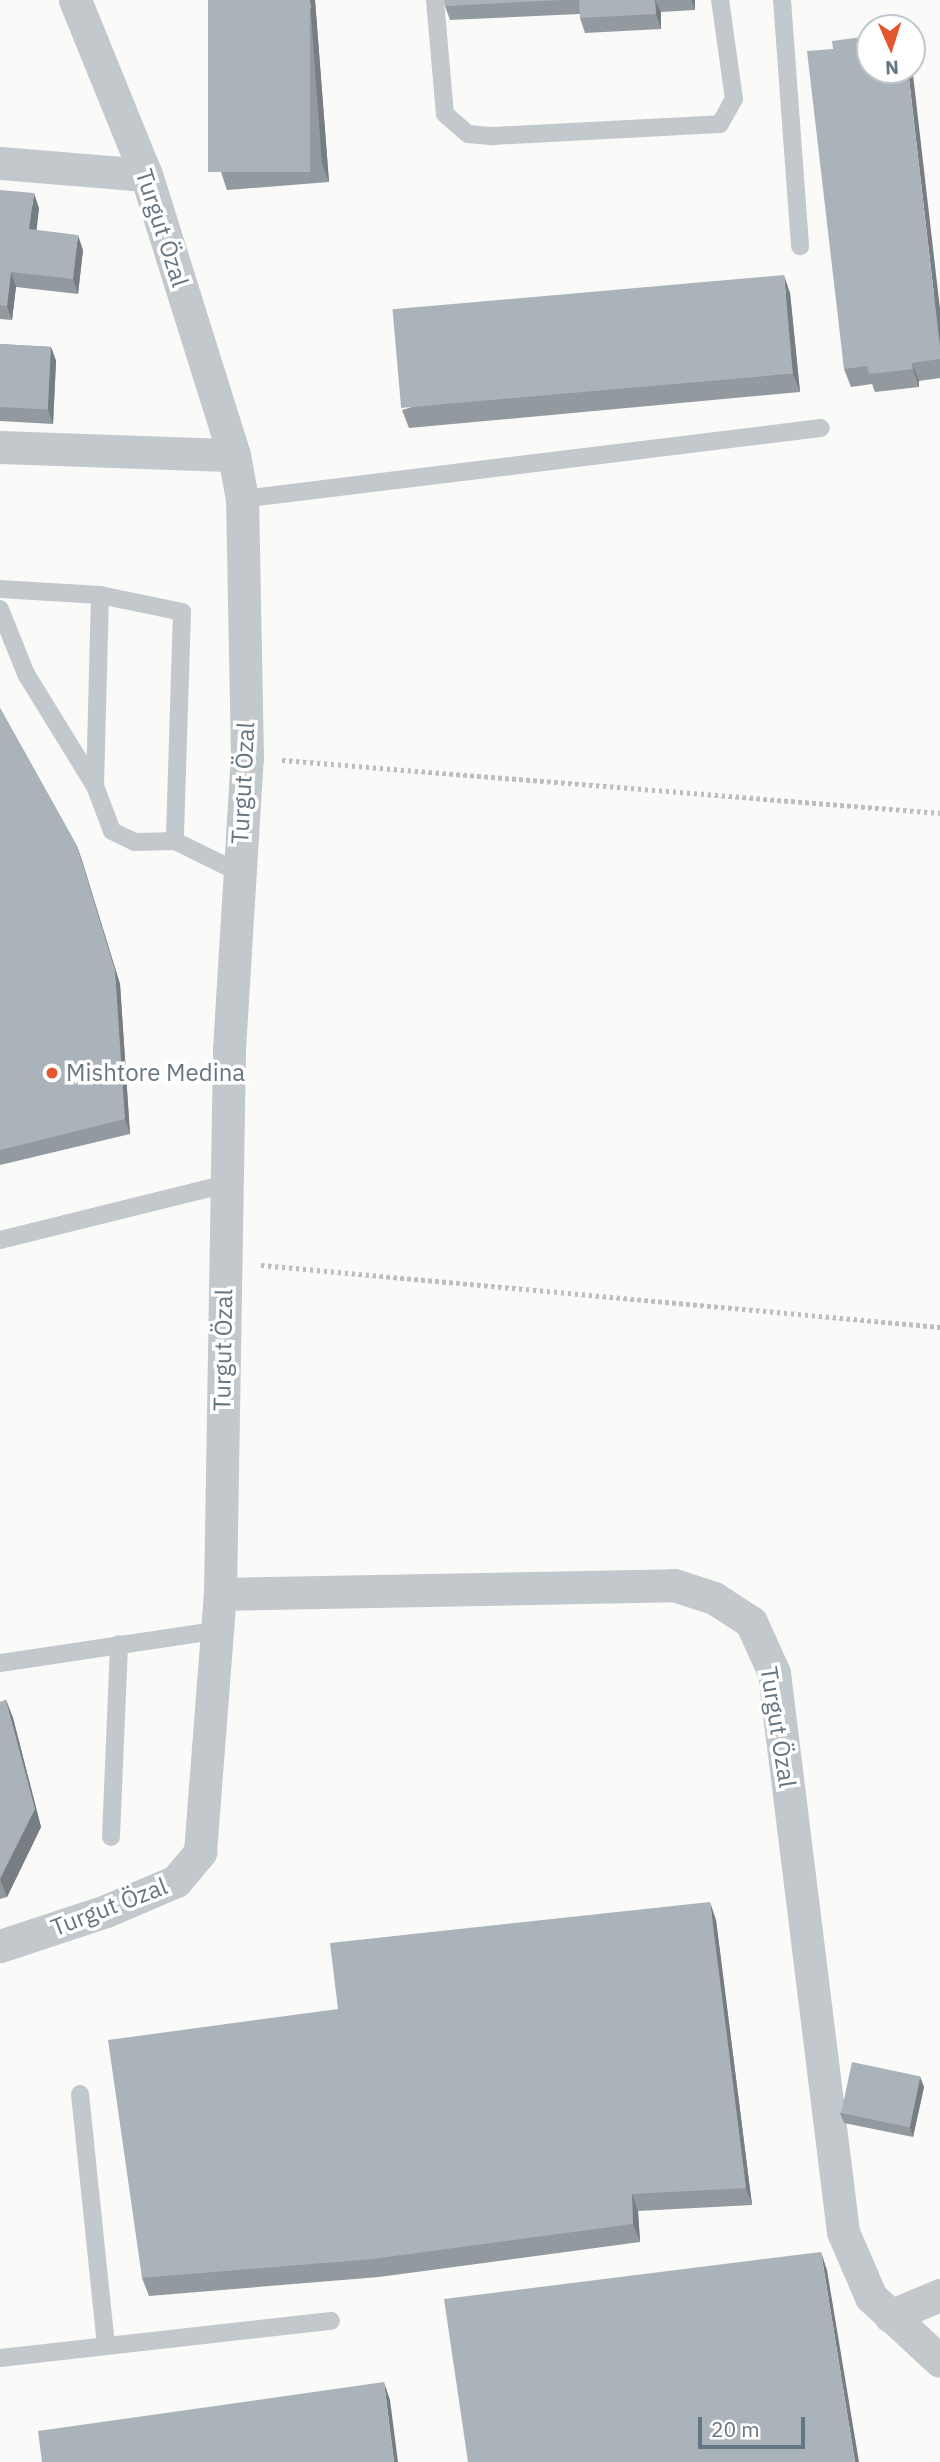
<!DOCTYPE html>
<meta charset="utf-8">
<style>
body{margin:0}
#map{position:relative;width:940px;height:2462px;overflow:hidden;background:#fafaf8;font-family:"IBM Plex Sans",sans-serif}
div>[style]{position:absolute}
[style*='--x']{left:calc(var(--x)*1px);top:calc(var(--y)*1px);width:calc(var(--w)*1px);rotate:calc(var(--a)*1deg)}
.path>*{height:4.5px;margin-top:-2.25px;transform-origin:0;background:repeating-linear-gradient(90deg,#bbbfc2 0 3.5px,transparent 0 7px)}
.lane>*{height:18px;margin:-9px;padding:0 9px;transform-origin:9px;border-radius:9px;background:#c3c8cc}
.street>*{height:33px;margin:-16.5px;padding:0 16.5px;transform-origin:16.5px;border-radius:16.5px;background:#c3c8cc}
.wall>*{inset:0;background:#929a9f}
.shaded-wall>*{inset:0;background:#777d82}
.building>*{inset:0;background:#aab3b9;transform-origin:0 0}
.dots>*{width:19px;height:19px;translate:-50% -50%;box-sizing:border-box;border:4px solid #fff;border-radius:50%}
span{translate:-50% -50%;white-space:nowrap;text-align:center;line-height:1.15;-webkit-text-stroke:7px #fff;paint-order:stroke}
.street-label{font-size:24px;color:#657683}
.poi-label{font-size:24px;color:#657683}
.left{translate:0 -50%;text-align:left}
.north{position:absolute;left:856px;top:14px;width:70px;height:70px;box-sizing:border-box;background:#fff;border:2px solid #c1c8cd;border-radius:50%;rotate:177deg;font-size:19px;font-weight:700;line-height:28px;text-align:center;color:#657683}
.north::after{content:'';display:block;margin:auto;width:24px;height:32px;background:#e4572e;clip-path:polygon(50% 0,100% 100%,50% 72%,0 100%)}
.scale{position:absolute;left:698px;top:2417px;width:107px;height:32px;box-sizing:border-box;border:4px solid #657683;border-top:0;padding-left:9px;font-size:21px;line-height:24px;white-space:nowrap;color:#657683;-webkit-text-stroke:5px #fff;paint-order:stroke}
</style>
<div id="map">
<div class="path">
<div style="--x:282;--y:760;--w:660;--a:4.61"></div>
<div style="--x:261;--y:1265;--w:682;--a:5.22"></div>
</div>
<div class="lane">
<div style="--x:435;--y:0;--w:114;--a:85"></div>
<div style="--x:445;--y:114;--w:30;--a:41"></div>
<div style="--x:468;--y:134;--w:25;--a:5"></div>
<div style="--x:493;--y:136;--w:227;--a:-3"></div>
<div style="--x:720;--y:124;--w:29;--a:-61"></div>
<div style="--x:734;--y:99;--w:100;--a:-98"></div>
<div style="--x:782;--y:0;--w:247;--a:85.8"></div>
<div style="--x:242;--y:499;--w:583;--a:-6.99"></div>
<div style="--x:0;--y:589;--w:100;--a:3.4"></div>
<div style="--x:100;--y:595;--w:84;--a:11.7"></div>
<div style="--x:182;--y:612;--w:229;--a:91.8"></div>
<div style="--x:0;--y:609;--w:70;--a:68.2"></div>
<div style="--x:26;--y:674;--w:132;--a:58.4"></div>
<div style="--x:95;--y:786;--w:48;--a:69.3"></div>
<div style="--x:112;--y:831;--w:25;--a:26"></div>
<div style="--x:135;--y:842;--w:40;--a:-1.4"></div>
<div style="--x:175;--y:841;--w:70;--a:26.2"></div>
<div style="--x:95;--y:786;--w:191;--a:-88.5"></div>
<div style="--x:0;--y:1240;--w:233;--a:-13.9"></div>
<div style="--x:0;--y:1663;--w:217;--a:-8.5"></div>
<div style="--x:111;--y:1837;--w:193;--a:-87.6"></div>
<div style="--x:80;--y:2094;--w:253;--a:84.1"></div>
<div style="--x:0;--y:2358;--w:333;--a:-6.4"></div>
</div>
<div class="street">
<div style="--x:0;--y:163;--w:146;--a:4.7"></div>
<div style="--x:0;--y:447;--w:234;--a:2"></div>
<div style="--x:220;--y:1594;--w:454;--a:-1.1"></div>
<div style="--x:674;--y:1585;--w:42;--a:18"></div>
<div style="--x:714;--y:1598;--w:44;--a:33"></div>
<div style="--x:751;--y:1622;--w:56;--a:65.7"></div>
<div style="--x:774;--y:1673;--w:563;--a:82.96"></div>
<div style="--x:843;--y:2232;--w:71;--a:66.7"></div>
<div style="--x:871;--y:2297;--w:94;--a:42.8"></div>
<div style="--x:0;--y:1946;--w:112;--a:-18.3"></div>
<div style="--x:106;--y:1911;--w:76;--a:-23.2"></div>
<div style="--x:176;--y:1881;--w:38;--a:-50"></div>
<div style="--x:200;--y:1852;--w:259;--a:-85.6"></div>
<div style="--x:220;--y:1594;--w:545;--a:-89.05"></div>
<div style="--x:229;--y:1049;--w:293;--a:-86.5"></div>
<div style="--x:247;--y:757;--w:258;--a:-91.1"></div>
<div style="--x:242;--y:499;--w:45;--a:-100.3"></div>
<div style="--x:234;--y:455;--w:294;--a:-107.4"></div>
<div style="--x:146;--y:175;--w:189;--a:-112.1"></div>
<div style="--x:890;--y:2316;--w:54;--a:-22.8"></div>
</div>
<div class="wall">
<div style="clip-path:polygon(315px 0,329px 182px,227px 190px,221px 172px)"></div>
<div style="clip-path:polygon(444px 0,695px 0,695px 10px,661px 12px,661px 29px,585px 33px,580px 18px,580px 14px,450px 20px,445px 6px)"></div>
<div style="clip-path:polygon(833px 49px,940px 309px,940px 378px,919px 381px,919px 387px,875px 392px,872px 384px,851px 387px,844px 369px)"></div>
<div style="clip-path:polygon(0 190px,39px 208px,36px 230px,83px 250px,78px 294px,16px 287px,12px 320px,0 319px)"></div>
<div style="clip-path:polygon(790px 293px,800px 392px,409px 428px,402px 410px)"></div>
<div style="clip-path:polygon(0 344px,51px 347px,56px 361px,53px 424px,0 421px)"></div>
<div style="clip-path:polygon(0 708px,77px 846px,82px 860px,120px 984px,130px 1134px,0 1165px)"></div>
<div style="clip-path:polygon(6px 1700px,13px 1718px,41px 1827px,7px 1897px,0 1899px,0 1702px)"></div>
<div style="clip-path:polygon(716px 1920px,752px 2205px,638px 2211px,640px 2242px,379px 2277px,149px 2296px,142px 2278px,338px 2009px)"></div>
<div style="clip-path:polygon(920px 2077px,924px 2087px,913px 2137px,844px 2123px,840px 2113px)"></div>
</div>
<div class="shaded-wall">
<div style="clip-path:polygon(310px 0,315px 0,329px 182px,322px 164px)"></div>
<div style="clip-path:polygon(655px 0,661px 12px,661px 29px,656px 14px)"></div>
<div style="clip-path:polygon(691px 0,695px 0,695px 10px)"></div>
<div style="clip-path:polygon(912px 66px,940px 309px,940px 347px,908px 70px,912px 70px)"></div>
<div style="clip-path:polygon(34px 193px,39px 208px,35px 244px,29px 229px)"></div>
<div style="clip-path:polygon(78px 235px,83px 250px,78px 294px,73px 279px)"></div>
<div style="clip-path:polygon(11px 272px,16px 287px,12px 320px,7px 306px)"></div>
<div style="clip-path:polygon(784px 275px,790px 293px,800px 392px,793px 374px)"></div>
<div style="clip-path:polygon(51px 347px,56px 361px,53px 424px,48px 409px)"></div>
<div style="clip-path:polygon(912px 363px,919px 381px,919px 387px,913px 369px)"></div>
<div style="clip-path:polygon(77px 846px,120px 984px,130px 1134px,125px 1119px)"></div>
<div style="clip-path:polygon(6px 1700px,13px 1718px,41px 1827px,7px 1897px,0 1879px)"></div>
<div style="clip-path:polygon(710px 1902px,716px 1920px,752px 2205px,746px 2188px)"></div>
<div style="clip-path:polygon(920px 2077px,924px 2087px,913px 2137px,910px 2127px)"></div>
<div style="clip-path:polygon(632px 2194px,638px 2211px,640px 2242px,633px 2224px)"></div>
<div style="clip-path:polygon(821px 2252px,827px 2270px,859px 2462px,855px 2462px)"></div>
<div style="clip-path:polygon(384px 2382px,390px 2400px,398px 2462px,394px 2462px)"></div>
</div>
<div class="building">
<div style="left:208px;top:0;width:102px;height:172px"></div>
<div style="clip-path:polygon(444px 0,562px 0,445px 6px)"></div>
<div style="clip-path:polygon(579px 0,655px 0,656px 14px,580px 18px)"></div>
<div style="clip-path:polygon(870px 36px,870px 70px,908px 70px,940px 347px,940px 359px,912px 363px,913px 369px,869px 374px,867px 366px,844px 369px,807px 51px,833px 49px,832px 41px)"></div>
<div style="clip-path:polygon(0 190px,34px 193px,29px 229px,78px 235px,73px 279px,11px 272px,7px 306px,0 305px)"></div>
<div style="left:784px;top:275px;width:99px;height:393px;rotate:85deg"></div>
<div style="left:0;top:344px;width:51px;height:63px;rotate:3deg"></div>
<div style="clip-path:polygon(0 708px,77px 846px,115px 970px,125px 1119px,0 1150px)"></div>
<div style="clip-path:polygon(6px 1700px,35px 1809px,0 1879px,0 1702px)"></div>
<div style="clip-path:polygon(710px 1902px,746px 2188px,632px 2194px,633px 2224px,372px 2259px,142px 2278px,108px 2040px,338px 2009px,330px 1943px)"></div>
<div style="left:852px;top:2062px;width:70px;height:52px;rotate:12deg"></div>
<div style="clip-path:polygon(821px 2252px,855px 2462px,468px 2462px,444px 2299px)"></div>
<div style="clip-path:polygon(384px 2382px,394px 2462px,42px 2462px,38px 2431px)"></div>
</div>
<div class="dots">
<div style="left:52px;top:1073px;background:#e4572e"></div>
</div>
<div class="street-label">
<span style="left:162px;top:228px;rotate:72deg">Turgut Özal</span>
<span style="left:243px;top:783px;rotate:-87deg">Turgut Özal</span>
<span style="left:223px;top:1350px;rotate:-89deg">Turgut Özal</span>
<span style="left:778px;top:1727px;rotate:81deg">Turgut Özal</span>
<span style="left:109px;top:1907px;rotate:-21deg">Turgut Özal</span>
</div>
<div class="poi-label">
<span class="left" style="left:66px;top:1073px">Mishtore Medina</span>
</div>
<div class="north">N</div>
<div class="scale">20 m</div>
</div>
